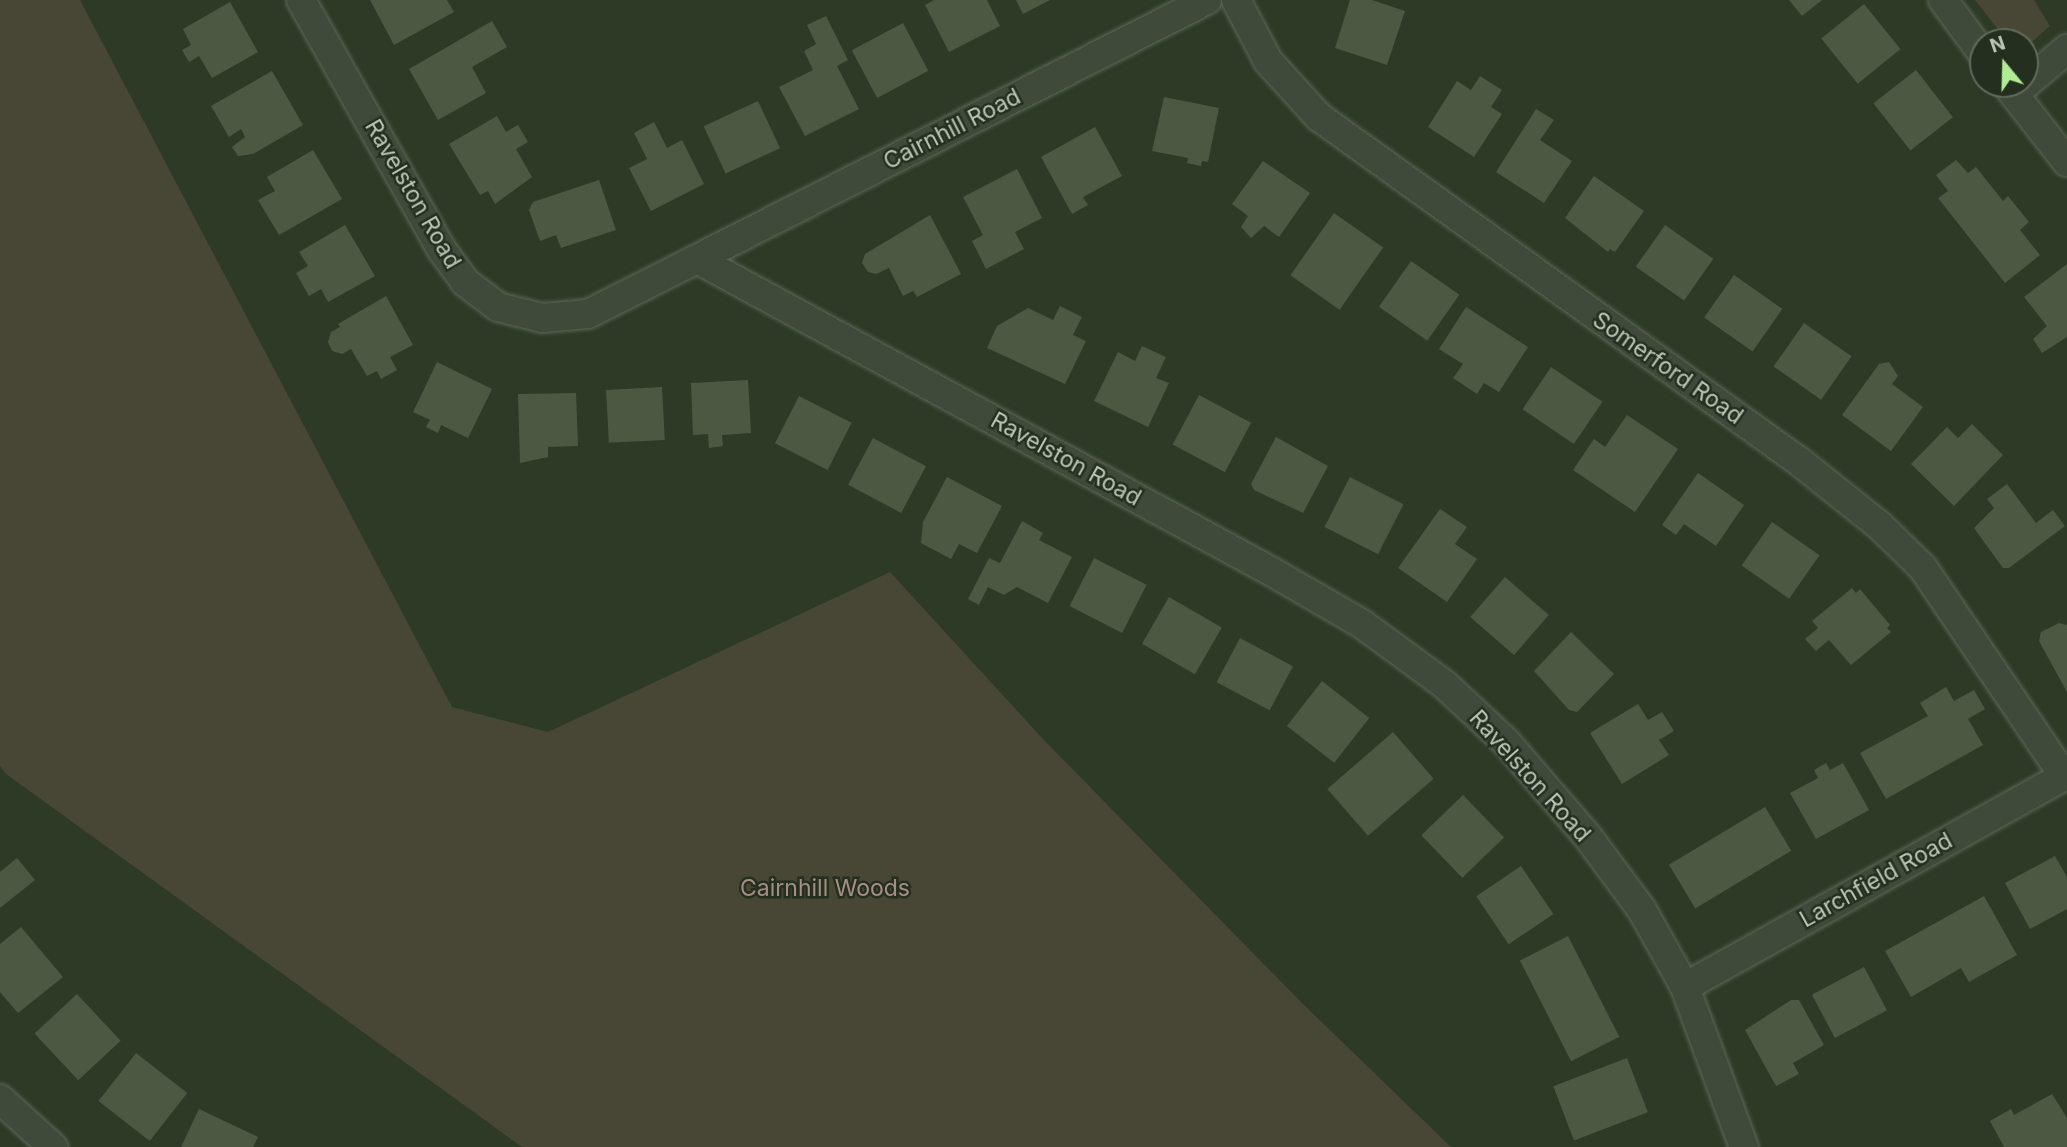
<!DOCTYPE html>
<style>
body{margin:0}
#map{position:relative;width:2067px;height:1147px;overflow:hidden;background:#2d3a26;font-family:Inter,sans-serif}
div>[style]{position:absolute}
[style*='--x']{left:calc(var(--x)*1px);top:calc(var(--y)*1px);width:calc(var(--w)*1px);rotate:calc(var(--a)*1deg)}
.green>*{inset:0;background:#484635}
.building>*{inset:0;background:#4b5943;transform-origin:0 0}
.roads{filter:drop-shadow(0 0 2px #5d6858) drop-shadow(0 0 2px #5d6858)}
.minor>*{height:28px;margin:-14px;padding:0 14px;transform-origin:14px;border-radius:14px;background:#3f4a3a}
span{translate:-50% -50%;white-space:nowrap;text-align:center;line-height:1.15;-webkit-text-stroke:5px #242f1f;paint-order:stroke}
.street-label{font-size:23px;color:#bac6b5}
.park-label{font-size:23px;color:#a48e85}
.north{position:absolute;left:1969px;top:28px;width:70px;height:70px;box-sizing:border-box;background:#242f1f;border:2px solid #606b5b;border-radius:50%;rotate:341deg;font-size:19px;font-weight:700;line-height:28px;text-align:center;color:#bac6b5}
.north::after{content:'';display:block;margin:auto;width:24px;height:32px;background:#afec94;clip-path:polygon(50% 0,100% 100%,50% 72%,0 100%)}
</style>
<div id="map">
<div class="green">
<div style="clip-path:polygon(0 0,80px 0,452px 707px,548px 732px,890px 572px,1042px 738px,1303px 1004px,1451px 1147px,522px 1147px,6px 774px,0 766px)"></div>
<div style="clip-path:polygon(1975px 0,2034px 0,2050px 26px,2025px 48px,2025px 42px,2008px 42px)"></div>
</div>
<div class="building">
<div style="clip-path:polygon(370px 0,447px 0,454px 12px,394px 45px)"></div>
<div style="clip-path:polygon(934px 0,987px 0,1000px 26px,949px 52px,925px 5px)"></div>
<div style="clip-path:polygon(1016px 0,1050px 0,1023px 14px)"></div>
<div style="clip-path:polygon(1350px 0,1372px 0,1405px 11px,1387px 65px,1335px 48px)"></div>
<div style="clip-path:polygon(1789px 0,1822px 0,1802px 16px)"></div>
<div style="clip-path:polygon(230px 2px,258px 52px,212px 78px,199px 56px,189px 62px,182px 50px,191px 45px,183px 29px)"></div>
<div style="left:1864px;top:4px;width:58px;height:55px;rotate:51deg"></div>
<div style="clip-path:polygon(826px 16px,848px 60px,837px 66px,859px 109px,805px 136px,779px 87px,813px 70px,804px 51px,816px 44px,807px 25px)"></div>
<div style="clip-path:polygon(492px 21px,507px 47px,472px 67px,486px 93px,438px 120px,409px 69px)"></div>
<div style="left:903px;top:23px;width:54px;height:58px;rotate:62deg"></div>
<div style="left:1916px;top:70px;width:60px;height:54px;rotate:52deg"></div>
<div style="clip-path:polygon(272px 71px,303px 125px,253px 154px,238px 156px,232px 147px,245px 137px,241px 129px,229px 137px,211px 106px)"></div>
<div style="clip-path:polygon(1480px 76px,1502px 90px,1491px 107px,1502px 114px,1474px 157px,1428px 127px,1457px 81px,1471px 90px)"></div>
<div style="clip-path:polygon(1164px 97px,1219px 108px,1208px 162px,1202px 161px,1201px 166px,1187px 163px,1188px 158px,1152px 151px)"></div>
<div style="left:758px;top:101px;width:52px;height:60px;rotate:65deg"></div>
<div style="clip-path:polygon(1536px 109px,1554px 120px,1540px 140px,1572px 161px,1544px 203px,1496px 172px)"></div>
<div style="clip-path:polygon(497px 116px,506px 132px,518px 125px,528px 142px,516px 149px,532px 177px,495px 204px,488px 191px,480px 195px,449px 144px)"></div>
<div style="clip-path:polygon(654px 122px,667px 148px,682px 140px,704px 184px,651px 211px,629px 168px,647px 159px,634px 133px)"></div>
<div style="clip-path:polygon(1095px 127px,1122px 176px,1083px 197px,1088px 205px,1072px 214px,1041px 157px)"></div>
<div style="clip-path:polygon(313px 150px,342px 199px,279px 235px,258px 200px,275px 191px,267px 177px)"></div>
<div style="clip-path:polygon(1956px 160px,1968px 173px,1976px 167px,2003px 201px,2008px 196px,2029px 222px,2020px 230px,2040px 255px,2005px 283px,1938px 198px,1948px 191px,1936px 175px)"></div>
<div style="clip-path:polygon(1263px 161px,1310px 193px,1279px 237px,1264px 226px,1251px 238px,1241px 227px,1248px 216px,1232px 204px)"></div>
<div style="clip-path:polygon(1017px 169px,1042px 218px,1015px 232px,1024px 249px,986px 269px,972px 241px,983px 235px,963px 197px)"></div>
<div style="clip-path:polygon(1594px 176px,1644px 211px,1615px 252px,1610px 249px,1608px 252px,1565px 218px)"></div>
<div style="clip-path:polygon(599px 180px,616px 230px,561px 248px,556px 235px,540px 241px,529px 210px,533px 202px)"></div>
<div style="left:1334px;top:213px;width:60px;height:76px;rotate:35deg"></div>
<div style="clip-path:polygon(930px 215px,961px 274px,917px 297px,913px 291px,903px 296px,889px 268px,876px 274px,868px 272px,862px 263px,865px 254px)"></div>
<div style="clip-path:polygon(345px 225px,375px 276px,328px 302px,321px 289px,309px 296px,296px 273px,308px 266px,299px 252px)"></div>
<div style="left:1665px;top:225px;width:59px;height:51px;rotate:35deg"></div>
<div style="left:1411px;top:261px;width:59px;height:56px;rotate:35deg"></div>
<div style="clip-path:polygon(2067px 264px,2067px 337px,2042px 353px,2033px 339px,2047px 326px,2024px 297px)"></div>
<div style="left:1734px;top:275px;width:59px;height:52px;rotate:35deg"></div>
<div style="clip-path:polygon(386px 296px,413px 345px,390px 357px,397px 370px,381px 379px,377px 371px,367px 376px,351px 349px,342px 354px,332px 351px,328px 342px,331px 332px,340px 327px,338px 324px)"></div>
<div style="clip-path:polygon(1060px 306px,1082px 317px,1073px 335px,1086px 341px,1065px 384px,987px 348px,997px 326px,1028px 308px,1053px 320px)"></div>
<div style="clip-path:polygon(1466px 307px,1528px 347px,1499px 392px,1484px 383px,1477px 394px,1453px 378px,1463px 364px,1439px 349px)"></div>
<div style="left:1804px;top:323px;width:58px;height:53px;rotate:35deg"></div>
<div style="clip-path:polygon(1142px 346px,1166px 357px,1156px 378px,1169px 383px,1148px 427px,1094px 401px,1118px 352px,1135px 361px)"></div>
<div style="clip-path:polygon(437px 362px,492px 389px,468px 438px,441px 425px,438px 433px,426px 427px,430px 420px,413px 412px)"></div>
<div style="clip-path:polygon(1889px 362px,1898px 376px,1892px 384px,1923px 407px,1891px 451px,1842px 415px,1879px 364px)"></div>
<div style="left:1551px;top:367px;width:62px;height:51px;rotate:34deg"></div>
<div style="clip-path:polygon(748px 380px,751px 433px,722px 435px,723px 446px,709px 448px,708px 434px,693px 435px,691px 383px)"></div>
<div style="left:662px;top:387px;width:53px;height:56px;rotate:87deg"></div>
<div style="clip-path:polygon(576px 393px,578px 446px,548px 447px,548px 457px,520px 463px,518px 394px)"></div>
<div style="left:1199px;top:395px;width:59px;height:56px;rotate:28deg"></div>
<div style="left:799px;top:396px;width:59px;height:53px;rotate:27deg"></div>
<div style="clip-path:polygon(1627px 415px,1678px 449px,1635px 512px,1573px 470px,1594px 439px,1605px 447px)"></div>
<div style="clip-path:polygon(1972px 424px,2003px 455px,1954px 506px,1911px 464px,1947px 427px,1958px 438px)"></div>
<div style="clip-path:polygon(1276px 437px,1328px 466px,1303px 513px,1254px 490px,1251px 484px)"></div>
<div style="left:873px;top:438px;width:60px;height:53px;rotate:28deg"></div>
<div style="clip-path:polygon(1698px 473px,1744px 505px,1716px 546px,1684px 524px,1676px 535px,1662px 525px)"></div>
<div style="clip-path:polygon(947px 477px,1002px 506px,977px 553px,959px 544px,951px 559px,921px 543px,923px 522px)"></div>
<div style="left:1350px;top:477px;width:60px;height:56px;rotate:27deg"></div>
<div style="clip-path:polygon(2007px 484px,2036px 523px,2053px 510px,2065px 526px,2009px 568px,2003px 568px,1974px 528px,1994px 508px,1987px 499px)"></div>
<div style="clip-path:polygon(1440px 509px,1467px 527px,1455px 544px,1477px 559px,1447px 602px,1398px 568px)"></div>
<div style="clip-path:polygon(1022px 521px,1043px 533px,1039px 540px,1072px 557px,1048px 603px,1017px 587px,1004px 595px,988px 587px,979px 605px,968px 599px,989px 558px,1000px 563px)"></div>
<div style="left:1772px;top:522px;width:58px;height:53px;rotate:35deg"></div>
<div style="left:1094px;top:558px;width:59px;height:54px;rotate:27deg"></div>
<div style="left:1505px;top:577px;width:58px;height:53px;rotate:41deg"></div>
<div style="clip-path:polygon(1852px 588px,1856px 593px,1860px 589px,1890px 625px,1887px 628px,1891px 632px,1851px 665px,1829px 640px,1816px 651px,1805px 639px,1818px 628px,1812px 621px)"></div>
<div style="left:1169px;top:597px;width:61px;height:54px;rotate:30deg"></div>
<div style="clip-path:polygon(2059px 623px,2067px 625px,2067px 692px,2039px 641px,2041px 632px)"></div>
<div style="clip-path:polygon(1571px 632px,1614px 674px,1577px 712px,1569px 710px,1534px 671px)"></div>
<div style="left:1240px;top:638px;width:60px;height:50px;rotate:28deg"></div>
<div style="left:1322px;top:681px;width:60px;height:57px;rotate:38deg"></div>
<div style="clip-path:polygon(1946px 687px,1954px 701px,1974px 690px,1985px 709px,1968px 719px,1983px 745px,1886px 799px,1860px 753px,1928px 716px,1920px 703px)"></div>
<div style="clip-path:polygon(1638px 704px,1648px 720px,1662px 712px,1674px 731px,1659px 740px,1669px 755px,1622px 784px,1590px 733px)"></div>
<div style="left:1393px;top:732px;width:62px;height:87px;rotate:49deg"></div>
<div style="clip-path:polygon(1826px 763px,1830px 770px,1843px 763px,1869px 810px,1816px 839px,1790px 793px,1818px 778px,1814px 770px)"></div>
<div style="left:1463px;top:795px;width:59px;height:58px;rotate:46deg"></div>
<div style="left:1765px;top:807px;width:51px;height:112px;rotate:59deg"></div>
<div style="clip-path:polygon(2055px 856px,2067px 877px,2067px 909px,2030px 929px,2005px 883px)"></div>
<div style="clip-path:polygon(17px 858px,35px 880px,0 908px,0 872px)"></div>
<div style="left:1521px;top:866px;width:58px;height:54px;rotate:56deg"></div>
<div style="clip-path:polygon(1984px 896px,2017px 955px,1969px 982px,1961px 968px,1911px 997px,1885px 951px)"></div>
<div style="clip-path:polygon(21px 927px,63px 977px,18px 1013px,0 992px,0 944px)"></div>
<div style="left:1568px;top:936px;width:113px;height:54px;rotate:63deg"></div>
<div style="left:1864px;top:967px;width:49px;height:59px;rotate:62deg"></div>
<div style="left:77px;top:994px;width:64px;height:58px;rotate:47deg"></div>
<div style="clip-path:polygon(1791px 1000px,1799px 1000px,1824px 1045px,1793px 1063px,1799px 1074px,1776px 1086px,1745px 1030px)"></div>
<div style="left:136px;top:1053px;width:65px;height:61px;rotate:38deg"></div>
<div style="left:1627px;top:1058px;width:58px;height:79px;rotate:69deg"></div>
<div style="clip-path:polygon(2052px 1094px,2067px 1118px,2067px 1147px,2004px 1147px,1990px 1121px,2011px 1109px,2014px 1115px)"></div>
<div style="clip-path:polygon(199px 1109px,258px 1137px,253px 1147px,181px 1147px)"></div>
</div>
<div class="roads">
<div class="minor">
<div style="--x:301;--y:0;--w:287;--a:60.6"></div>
<div style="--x:442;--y:250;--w:39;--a:54"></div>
<div style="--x:465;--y:282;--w:41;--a:37.1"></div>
<div style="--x:498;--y:307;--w:45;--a:14"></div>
<div style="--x:542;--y:318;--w:46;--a:-5"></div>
<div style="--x:588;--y:314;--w:122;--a:-26.8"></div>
<div style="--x:697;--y:259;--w:657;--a:28.55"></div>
<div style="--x:1274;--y:573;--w:102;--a:30.1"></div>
<div style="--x:1362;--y:624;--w:102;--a:36.2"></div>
<div style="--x:1444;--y:684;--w:85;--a:43.1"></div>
<div style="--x:1506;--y:742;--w:125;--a:49.2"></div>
<div style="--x:1588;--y:837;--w:91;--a:53.5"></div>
<div style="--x:1642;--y:910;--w:88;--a:60.8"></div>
<div style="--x:1685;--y:987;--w:171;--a:69.8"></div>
<div style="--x:1236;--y:0;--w:69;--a:62.3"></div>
<div style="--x:1268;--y:61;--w:76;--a:47.7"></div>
<div style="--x:1319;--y:117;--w:592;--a:35.65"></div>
<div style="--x:1800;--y:462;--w:101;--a:38.6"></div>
<div style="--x:1879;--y:525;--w:62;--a:44.3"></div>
<div style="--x:1923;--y:568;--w:251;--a:55.9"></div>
<div style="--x:1943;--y:0;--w:67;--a:53.5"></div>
<div style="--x:2006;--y:84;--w:99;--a:52"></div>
<div style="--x:2014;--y:94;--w:70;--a:-40.3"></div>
<div style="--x:697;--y:259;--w:572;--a:-26.92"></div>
<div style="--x:1685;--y:987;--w:437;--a:-29.1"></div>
<div style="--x:0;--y:1099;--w:72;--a:42.2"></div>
</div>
</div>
<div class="street-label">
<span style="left:952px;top:129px;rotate:-27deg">Cairnhill Road</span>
<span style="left:413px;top:194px;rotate:60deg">Ravelston Road</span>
<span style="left:1668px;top:368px;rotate:35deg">Somerford Road</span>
<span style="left:1066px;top:459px;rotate:29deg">Ravelston Road</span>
<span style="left:1530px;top:776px;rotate:48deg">Ravelston Road</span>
<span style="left:1876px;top:880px;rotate:-29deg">Larchfield Road</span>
</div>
<div class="park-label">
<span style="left:825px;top:888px">Cairnhill Woods</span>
</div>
<div class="north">N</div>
</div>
